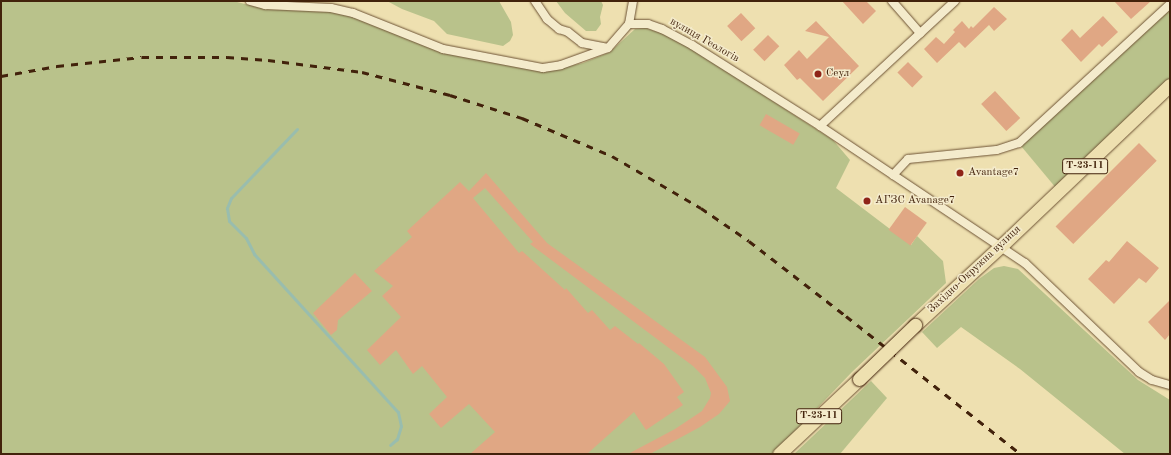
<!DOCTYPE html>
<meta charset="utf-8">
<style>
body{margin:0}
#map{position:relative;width:1171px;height:455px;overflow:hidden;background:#eee0b0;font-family:"Old Standard TT",serif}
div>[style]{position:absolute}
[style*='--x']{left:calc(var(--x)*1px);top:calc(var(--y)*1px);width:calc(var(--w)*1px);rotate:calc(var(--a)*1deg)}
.green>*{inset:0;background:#b9c28b}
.stream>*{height:3px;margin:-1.5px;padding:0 1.5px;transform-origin:1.5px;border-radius:1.5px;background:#99bdae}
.building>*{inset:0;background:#e0a784;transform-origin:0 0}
.roads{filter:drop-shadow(0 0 1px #6d5234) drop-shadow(0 0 1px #6d5234)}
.minor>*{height:8px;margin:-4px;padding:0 4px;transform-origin:4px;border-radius:4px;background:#f4ebcc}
.primary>*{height:13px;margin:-6.5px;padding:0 6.5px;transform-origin:6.5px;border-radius:6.5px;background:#eee0b0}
.rail>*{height:3px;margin-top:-1.5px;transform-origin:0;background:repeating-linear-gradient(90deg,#42220b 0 7px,transparent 0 14px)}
.bridges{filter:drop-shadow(0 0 1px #42220b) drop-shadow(0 0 1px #42220b)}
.primary-bridge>*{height:13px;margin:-6.5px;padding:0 6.5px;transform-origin:6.5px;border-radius:6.5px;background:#eee0b0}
.dots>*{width:11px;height:11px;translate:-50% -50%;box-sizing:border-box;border:2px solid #f4ebcc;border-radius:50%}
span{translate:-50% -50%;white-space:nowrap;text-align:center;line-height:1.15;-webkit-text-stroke:3px #f4ebcc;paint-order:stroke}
.shield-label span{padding:1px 3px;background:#f4ebcc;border:1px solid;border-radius:3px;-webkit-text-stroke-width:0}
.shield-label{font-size:10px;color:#42220b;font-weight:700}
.street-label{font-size:11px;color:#42220b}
.poi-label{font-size:11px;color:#42220b}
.left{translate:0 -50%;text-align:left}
.frame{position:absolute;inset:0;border:2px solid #42220b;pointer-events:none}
</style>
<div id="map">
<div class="green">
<div style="clip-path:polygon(1px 1px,233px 1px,265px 9px,330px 12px,352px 17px,442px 53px,543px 72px,583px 63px,610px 52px,635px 29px,645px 28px,661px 33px,690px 48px,833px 140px,850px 160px,836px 188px,911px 245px,917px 236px,943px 261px,946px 283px,852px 372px,773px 454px,1px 454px)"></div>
<div style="clip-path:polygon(387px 1px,499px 1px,511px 22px,513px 35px,510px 41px,503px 46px,447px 34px,434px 21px,402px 9px)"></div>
<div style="clip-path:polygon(556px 1px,601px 1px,603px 5px,600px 17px,601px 24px,596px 31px,586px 31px,565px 13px)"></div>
<div style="clip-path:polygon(1170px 10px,1170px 79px,1056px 188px,1021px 146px)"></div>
<div style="clip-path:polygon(1004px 266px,1018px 269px,1138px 380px,1170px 400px,1170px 454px,1125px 454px,1020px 369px,961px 327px,937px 348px,922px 332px,979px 279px,994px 268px)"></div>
<div style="clip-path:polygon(871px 381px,887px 398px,840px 454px,794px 454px)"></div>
</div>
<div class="stream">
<div style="--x:297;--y:129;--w:95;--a:133.7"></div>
<div style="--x:231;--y:198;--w:11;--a:112"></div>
<div style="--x:227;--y:208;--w:13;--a:81"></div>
<div style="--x:229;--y:221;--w:24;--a:45"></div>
<div style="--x:246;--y:238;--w:18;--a:63"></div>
<div style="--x:254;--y:254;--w:214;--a:47.7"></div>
<div style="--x:398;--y:412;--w:14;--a:78"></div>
<div style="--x:401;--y:426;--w:14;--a:107"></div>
<div style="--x:397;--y:439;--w:9;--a:139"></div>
</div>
<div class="building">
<div style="clip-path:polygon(842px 1px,866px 1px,876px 11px,863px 24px)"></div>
<div style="clip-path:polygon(1114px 1px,1151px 1px,1131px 19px)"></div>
<div style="clip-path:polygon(994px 7px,1007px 19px,994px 31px,989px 25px,965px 48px,959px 42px,937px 63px,924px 49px,936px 37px,944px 44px,955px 32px,953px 30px,962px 21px,969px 29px,971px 26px,973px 28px)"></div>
<div style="left:741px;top:13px;width:21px;height:19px;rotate:47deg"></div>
<div style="clip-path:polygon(1103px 16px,1118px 32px,1102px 47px,1099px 44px,1081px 62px,1061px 40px,1072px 29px,1080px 38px)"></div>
<div style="clip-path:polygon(816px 21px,859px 66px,823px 101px,800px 78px,797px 80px,784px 65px,799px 50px,807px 59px,829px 37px,805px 31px)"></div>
<div style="left:768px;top:35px;width:16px;height:21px;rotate:45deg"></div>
<div style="left:908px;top:62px;width:21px;height:15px;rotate:45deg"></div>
<div style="left:995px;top:91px;width:37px;height:19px;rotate:47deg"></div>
<div style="left:766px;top:114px;width:39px;height:13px;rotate:30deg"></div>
<div style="left:1139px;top:143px;width:25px;height:118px;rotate:45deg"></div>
<div style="clip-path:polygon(486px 173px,547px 243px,705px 357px,727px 387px,730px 401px,719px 414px,700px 427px,650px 454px,628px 454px,675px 429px,702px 411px,710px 398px,711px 393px,705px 378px,693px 366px,530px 244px,533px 242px,485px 188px,473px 198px,519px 253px,522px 251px,565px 290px,566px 288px,588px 313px,592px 310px,610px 330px,615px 326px,638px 344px,639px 343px,664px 364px,684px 392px,677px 397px,683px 405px,646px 430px,634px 412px,587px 454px,470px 454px,495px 432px,469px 404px,441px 428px,429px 414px,447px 397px,422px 366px,413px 374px,396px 350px,380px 365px,367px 350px,401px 317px,382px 296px,393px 286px,374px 271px,412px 237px,407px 231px,460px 182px,469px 191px)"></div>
<div style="left:905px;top:207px;width:27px;height:28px;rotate:36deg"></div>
<div style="clip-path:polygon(1127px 241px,1159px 268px,1146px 283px,1139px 278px,1114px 304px,1088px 279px,1106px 260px,1109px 262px)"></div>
<div style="clip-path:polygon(355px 273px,372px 291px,338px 320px,337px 330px,331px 335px,313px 313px)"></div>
<div style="clip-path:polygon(1170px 300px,1170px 334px,1165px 340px,1148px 322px)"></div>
</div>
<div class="roads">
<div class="minor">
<div style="--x:250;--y:1;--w:16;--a:15"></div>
<div style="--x:265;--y:5;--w:66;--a:2.6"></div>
<div style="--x:331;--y:8;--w:23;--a:13"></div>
<div style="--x:353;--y:13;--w:97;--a:21.8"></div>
<div style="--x:443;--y:49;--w:102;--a:10.8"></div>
<div style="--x:543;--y:68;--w:18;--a:-9"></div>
<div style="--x:561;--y:65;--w:50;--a:-19.9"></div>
<div style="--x:608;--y:48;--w:32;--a:-49"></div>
<div style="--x:629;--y:24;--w:19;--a:0"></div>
<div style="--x:648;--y:24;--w:15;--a:20"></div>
<div style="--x:662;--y:29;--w:34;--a:28"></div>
<div style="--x:692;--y:45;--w:151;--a:32.3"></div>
<div style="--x:820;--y:126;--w:247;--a:33.8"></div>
<div style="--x:1025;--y:263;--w:158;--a:43.7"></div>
<div style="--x:1139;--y:372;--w:15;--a:32"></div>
<div style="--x:1152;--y:380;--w:19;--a:16"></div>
<div style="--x:535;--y:1;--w:22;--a:56"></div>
<div style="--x:547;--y:19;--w:16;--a:40"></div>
<div style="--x:559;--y:29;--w:9;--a:18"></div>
<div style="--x:568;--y:32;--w:18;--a:38"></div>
<div style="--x:582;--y:43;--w:25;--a:11"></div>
<div style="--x:892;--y:1;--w:43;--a:48.8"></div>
<div style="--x:629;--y:24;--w:23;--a:-80"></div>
<div style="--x:820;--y:126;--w:184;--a:-42.8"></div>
<div style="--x:893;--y:175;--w:22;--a:-47"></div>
<div style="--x:908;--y:159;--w:89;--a:-5.8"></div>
<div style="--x:997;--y:150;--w:23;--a:-18"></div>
<div style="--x:1019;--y:143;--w:205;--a:-42.6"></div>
</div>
<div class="primary">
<div style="--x:915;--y:325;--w:121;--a:-42.7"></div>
<div style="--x:1004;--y:243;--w:229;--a:-43.6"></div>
<div style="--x:779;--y:454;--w:110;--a:-43.2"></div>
</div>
</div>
<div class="rail">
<div style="--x:1;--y:76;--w:57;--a:-10.1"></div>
<div style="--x:57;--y:66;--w:85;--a:-6"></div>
<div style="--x:142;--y:57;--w:85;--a:0"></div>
<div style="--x:227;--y:57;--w:41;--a:4.2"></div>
<div style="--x:268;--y:60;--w:95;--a:7.3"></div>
<div style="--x:362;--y:72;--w:91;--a:14.6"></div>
<div style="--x:450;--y:95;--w:76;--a:17.7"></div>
<div style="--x:522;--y:118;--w:98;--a:22.9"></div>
<div style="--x:612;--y:156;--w:103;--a:30.3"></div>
<div style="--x:701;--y:208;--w:58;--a:34.5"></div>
<div style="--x:749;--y:241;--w:123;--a:37.7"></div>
<div style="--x:846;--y:316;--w:223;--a:38.3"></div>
</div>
<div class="bridges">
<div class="primary-bridge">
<div style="--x:859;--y:379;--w:78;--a:-44"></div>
</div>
</div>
<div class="dots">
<div style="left:818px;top:74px;background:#8f2418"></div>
<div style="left:960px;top:173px;background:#8f2418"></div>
<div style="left:867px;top:201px;background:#8f2418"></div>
</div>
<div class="shield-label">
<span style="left:1085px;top:166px">Т-23-11</span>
<span style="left:819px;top:416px">Т-23-11</span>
</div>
<div class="street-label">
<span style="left:704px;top:41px;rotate:30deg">вулиця Геологів</span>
<span style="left:975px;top:270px;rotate:-43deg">Західно-Окружна вулиця</span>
</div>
<div class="poi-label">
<span class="left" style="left:826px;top:74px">Сеул</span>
<span class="left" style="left:968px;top:173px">Avantage7</span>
<span class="left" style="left:875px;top:201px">АГЗС Avanage7</span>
</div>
<div class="frame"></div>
</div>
